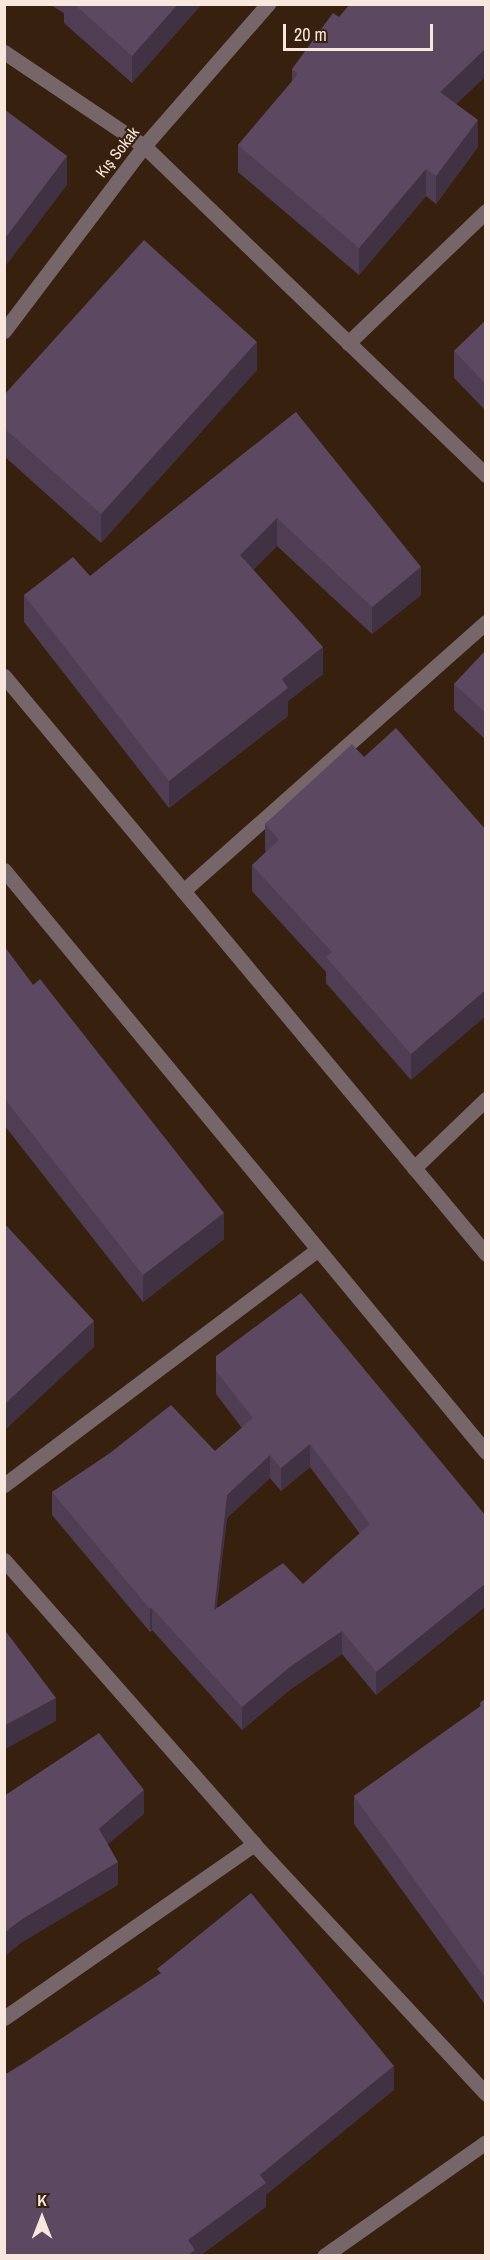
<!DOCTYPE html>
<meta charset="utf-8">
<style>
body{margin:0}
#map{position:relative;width:490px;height:2260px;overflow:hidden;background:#37200e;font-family:"Archivo Narrow",sans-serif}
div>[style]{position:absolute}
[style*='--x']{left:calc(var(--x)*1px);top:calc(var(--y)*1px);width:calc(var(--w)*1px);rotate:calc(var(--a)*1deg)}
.minor>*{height:15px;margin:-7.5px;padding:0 7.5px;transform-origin:7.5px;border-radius:7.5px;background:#76666a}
.tertiary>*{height:15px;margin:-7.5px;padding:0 7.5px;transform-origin:7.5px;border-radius:7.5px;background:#76666a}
.wall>*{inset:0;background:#4f3e53}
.shaded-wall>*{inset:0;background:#403243;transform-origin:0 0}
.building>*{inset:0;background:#5c4860}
span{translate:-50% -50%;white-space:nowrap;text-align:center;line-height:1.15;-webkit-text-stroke:4.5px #37200e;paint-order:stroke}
.street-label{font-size:16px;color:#f7e7dc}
.frame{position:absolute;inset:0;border:6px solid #f7e7dc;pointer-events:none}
.north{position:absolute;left:12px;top:2188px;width:60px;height:60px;-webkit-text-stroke:4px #37200e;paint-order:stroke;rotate:0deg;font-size:16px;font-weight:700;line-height:24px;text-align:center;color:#f7e7dc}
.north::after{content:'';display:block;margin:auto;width:21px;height:27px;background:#f7e7dc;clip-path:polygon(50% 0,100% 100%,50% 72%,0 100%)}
.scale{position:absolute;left:283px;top:24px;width:150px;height:27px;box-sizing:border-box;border:3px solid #f7e7dc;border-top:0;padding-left:8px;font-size:18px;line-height:21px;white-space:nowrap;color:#f7e7dc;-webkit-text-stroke:4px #37200e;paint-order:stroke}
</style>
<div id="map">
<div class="minor">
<div style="--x:4;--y:52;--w:169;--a:33.9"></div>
<div style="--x:144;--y:146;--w:475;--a:43.9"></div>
<div style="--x:4;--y:331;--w:232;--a:-52.9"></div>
<div style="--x:144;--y:146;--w:189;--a:-48.9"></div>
<div style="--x:348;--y:343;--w:191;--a:-43.7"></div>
<div style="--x:183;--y:891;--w:405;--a:-41.6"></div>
<div style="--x:414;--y:1168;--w:100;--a:-43.8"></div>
<div style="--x:4;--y:1485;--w:391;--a:-36.9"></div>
<div style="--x:4;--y:1560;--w:378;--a:48.6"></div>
<div style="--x:254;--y:1844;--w:341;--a:47.1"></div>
<div style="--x:4;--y:2018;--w:305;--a:-34.8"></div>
<div style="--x:324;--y:2256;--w:198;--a:-35.1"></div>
</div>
<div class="tertiary">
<div style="--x:4;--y:676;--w:753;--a:50.17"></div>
<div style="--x:4;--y:870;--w:756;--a:50.37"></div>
</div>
<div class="wall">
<div style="clip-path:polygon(49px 4px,202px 4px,132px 83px,64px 23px,64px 13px)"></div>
<div style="clip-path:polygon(486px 4px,486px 76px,456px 104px,478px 147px,436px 204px,426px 196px,359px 275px,238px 172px,238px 145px,292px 82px,292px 69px)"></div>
<div style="clip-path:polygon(486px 320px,486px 411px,454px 378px,454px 351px)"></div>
<div style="clip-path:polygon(257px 370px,101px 543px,4px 456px,4px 395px)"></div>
<div style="clip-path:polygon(296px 412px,421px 595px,372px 634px,277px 546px,253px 570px,323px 674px,288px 701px,288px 716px,169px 808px,24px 622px,24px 595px,90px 576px)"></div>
<div style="clip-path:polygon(486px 650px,486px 740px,454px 710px,454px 684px)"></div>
<div style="clip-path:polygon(364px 757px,486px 830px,411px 1080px,326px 983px,326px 972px,252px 891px,252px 865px,266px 852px,265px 850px,265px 824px)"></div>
<div style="clip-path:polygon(4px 946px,224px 1239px,143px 1302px,4px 1125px)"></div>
<div style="clip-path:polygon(evenodd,216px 1356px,486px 1516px,486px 1606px,376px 1695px,342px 1654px,291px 1689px,242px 1730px,152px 1630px,150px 1632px,52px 1515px,52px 1492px,215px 1451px,242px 1428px,216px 1394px,216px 1356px,310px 1467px,360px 1534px,303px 1584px,216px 1608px,227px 1518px,270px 1478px,281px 1491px,310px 1467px)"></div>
<div style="clip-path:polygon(486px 1698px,486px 2006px,354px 1824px,354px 1796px,480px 1707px,480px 1703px)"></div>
</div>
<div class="shaded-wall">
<div style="clip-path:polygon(178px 4px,202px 4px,132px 83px,132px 56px)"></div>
<div style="clip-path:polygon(486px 48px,486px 76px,440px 119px,440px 92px)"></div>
<div style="clip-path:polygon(478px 120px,478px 147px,436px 204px,436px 176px)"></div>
<div style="clip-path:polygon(67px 156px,67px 185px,4px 268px,4px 240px)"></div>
<div style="clip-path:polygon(426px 169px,426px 196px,359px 275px,359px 248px)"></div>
<div style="clip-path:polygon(257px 342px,257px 370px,101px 543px,101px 514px)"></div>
<div style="clip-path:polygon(277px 518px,277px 546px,240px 583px,240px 555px)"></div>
<div style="clip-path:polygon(421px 567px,421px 595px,372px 634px,372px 607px)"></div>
<div style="clip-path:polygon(323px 647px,323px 674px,288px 701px,288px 716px,169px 808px,169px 781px,282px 679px)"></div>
<div style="clip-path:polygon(486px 990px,486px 1016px,411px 1080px,411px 1054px)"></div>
<div style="clip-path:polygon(224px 1213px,224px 1239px,143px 1302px,143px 1275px)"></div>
<div style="clip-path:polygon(94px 1321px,94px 1347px,4px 1431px,4px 1405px)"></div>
<div style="clip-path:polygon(310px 1444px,310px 1467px,281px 1491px,281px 1468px)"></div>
<div style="clip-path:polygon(270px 1455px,270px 1478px,227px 1518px,214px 1632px,214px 1610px,227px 1495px)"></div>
<div style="clip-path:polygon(486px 1583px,486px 1606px,376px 1695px,376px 1672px)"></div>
<div style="left:152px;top:1608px;width:22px;height:2px;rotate:90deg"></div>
<div style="clip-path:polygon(342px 1631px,342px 1654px,291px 1689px,242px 1730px,242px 1707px,291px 1666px)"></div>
<div style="clip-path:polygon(56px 1698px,56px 1721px,4px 1750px,4px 1726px)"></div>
<div style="clip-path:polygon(144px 1790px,144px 1814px,99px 1852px,99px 1829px)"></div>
<div style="clip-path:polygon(118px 1862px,118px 1885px,21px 1943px,4px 1957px,4px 1933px,21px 1920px)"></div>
<div style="clip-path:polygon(394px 2066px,394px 2090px,266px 2195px,266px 2207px,200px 2256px,187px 2256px,188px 2240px,260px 2175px)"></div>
</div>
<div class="building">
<div style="clip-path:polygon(74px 4px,178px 4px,132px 56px)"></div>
<div style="clip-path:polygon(350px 4px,486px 4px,486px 48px,440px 92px,478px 120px,436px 176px,426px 169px,359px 248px,238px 145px,298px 74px,292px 69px,333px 13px,339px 17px)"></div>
<div style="clip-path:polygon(4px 109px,67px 156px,4px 240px)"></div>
<div style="clip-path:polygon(144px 240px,257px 342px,101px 514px,4px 428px,4px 395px)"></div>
<div style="clip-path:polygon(486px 320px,486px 384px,454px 351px)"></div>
<div style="clip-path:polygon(296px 412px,421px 567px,372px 607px,277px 518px,240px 555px,323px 647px,282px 679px,288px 688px,169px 781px,24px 595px,73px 557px,90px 576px)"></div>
<div style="clip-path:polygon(486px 650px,486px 713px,454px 684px)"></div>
<div style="clip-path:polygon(396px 728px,486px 830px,486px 990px,411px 1054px,326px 957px,332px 952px,252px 865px,279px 840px,265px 824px,352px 744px,364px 757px)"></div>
<div style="clip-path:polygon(4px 946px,33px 985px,40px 979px,224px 1213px,143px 1275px,4px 1098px)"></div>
<div style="clip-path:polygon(4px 1223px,94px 1321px,4px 1405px)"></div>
<div style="clip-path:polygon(evenodd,301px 1293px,486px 1516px,486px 1583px,376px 1672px,342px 1631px,291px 1666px,242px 1707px,152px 1608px,150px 1609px,52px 1492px,110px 1453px,171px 1405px,215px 1451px,253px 1418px,216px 1371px,216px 1356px,301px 1293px,310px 1444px,370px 1524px,303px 1584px,283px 1563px,214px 1610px,227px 1495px,270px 1455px,281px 1468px,310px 1444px)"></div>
<div style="clip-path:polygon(4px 1629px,56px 1698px,4px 1726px)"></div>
<div style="clip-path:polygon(486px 1698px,486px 1979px,354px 1796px,482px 1705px,480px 1703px)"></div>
<div style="clip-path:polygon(99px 1733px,144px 1790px,99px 1829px,118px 1862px,21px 1920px,4px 1933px,4px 1803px,6px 1802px,4px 1800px,4px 1796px)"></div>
<div style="clip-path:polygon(251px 1893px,394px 2066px,260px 2175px,266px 2183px,188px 2240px,195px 2250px,187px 2256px,4px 2256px,4px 2075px,24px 2063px,161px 1973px,157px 1969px)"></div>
</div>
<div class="street-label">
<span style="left:117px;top:152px;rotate:-52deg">Kış Sokak</span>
</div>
<div class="frame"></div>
<div class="north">K</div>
<div class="scale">20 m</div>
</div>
